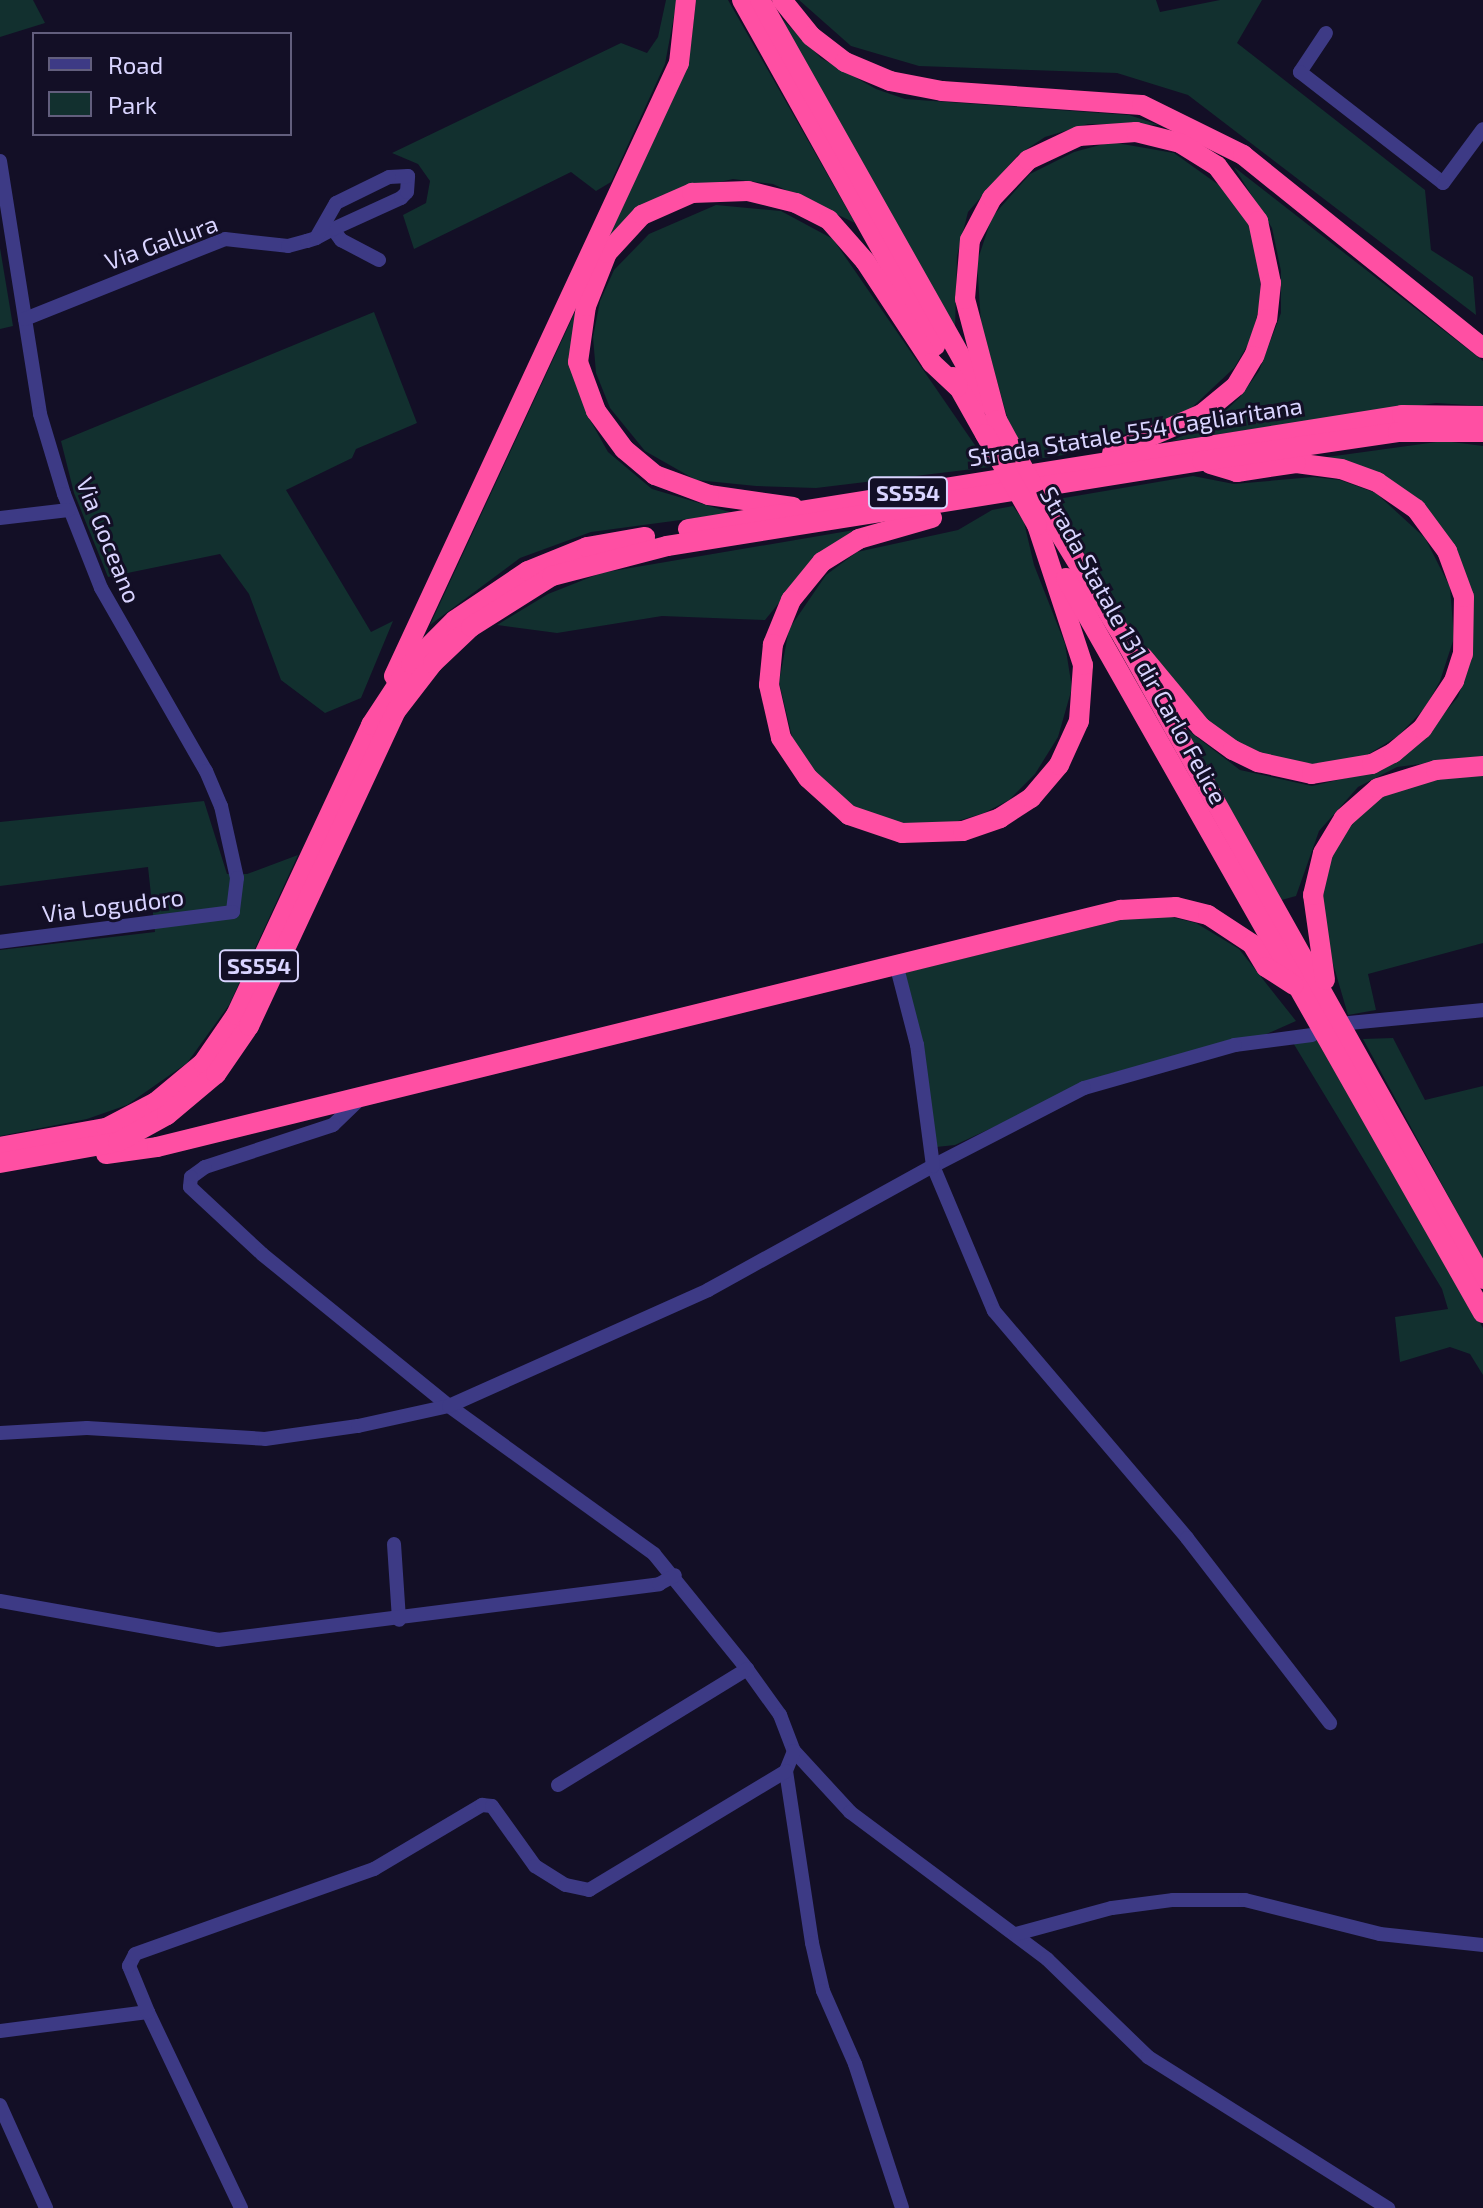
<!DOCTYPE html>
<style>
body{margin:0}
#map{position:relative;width:1483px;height:2208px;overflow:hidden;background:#130f26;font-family:"Exo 2",sans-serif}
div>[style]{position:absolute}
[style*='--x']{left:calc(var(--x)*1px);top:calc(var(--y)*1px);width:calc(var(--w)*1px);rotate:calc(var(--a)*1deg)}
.green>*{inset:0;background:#12302f}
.minor>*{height:14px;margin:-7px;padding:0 7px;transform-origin:7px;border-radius:7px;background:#3d3a85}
.highway>*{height:20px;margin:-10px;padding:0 10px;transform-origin:10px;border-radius:10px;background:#ff4fa3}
.highway-bridge>*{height:20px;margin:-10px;padding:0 10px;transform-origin:10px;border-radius:10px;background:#ff4fa3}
span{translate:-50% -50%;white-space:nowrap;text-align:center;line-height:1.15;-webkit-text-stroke:6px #130f26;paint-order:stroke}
.shield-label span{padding:2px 6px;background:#130f26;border:2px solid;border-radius:6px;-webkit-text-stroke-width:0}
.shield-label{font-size:22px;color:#d9d4ff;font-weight:700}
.street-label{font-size:24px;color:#d9d4ff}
.legend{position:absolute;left:32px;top:32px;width:260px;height:104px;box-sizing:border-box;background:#130f26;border:2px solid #625e7d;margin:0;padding:10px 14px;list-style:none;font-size:24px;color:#d9d4ff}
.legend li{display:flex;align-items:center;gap:16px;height:40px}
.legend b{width:40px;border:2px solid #625e7d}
</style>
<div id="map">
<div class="green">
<div style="clip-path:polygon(0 0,33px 0,45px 23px,0 37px)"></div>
<div style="clip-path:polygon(666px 0,677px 0,665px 64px,611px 182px,596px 191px,571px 172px,414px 249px,403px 215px,426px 203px,430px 181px,418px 164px,392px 153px,621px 43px,647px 53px,658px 37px)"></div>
<div style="clip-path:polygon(696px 0,728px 0,855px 223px,773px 184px,733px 179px,662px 195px,634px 213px,608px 238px,691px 43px)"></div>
<div style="clip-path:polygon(799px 0,1156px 0,1160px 12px,1220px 0,1262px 0,1237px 43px,1425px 190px,1431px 250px,1473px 277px,1476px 315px,1188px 95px,1117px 73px,919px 66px,851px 46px)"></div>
<div style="clip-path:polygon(778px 15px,821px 58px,876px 89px,905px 99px,1129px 115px,1159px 125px,1088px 124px,1045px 137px,1018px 155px,968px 212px,957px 256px,955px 329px)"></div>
<div style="clip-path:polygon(1111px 142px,1174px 153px,1230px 193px,1250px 227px,1261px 272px,1259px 309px,1250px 341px,1234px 368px,1185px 414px,1064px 455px,1030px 460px,1011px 431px,981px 324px,977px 262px,992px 217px,1030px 174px,1074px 152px)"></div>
<div style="clip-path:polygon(1234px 167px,1483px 361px,1483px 406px,1436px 403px,1172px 441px,1220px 416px,1240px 397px,1259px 371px,1281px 313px,1281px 271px,1272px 228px)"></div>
<div style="clip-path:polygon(716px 205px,781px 211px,833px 239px,990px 467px,816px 488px,756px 486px,696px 480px,645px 451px,610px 408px,596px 373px,593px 337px,600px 301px,614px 270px,649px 234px)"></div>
<div style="clip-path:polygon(0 248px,13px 326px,0 329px)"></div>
<div style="clip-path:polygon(576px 310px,574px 368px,589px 418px,608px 452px,652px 489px,733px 513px,591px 532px,520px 558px,430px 625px)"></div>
<div style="clip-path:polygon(374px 312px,417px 423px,356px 449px,352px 458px,286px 490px,371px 632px,393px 621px,361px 698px,325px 713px,281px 680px,249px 594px,220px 554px,108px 577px,74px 493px,61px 441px)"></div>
<div style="clip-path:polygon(1444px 441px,1483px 446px,1483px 756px,1397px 767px,1358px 787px,1319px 831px,1296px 896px,1278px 901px,1181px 725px,1240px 770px,1312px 786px,1372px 772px,1424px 737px,1458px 697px,1471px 660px,1437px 522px,1320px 458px)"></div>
<div style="clip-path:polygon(1193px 476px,1234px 484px,1313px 477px,1340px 480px,1376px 493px,1425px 538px,1450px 587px,1454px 638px,1440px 681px,1425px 708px,1398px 736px,1367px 755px,1335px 765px,1293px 767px,1227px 737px,1198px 712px,1127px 627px,1052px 500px)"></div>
<div style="clip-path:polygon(1013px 506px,1024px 522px,1034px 565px,1065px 644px,1072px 688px,1058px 737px,1035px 774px,1009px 800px,984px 813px,951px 823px,914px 824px,885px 821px,854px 807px,831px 791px,794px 745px,779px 682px,789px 629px,826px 575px,857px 552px,958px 530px,992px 510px)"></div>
<div style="clip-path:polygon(854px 530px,817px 556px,765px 620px,662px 616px,557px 633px,497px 625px,548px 594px,601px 573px)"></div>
<div style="clip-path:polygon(1483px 774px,1483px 943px,1368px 974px,1376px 1010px,1348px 1015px,1317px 909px,1329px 850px,1375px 796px,1435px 779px)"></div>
<div style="clip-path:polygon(204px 801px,227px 874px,247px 874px,298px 855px,229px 1005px,187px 1063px,127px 1105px,87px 1119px,0 1136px,0 950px,155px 932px,148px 867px,0 886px,0 822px)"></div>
<div style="clip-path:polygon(1167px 916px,1196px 923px,1239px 949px,1296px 1021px,1262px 1036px,1108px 1074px,955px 1145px,936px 1147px,904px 973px,1125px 919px)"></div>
<div style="clip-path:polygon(1393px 1038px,1425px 1100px,1483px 1086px,1483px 1260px,1363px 1039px)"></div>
<div style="clip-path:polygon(1316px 1039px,1483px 1328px,1483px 1375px,1470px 1354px,1450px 1347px,1400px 1362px,1395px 1317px,1448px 1309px,1442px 1289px,1292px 1041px)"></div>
</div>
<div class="minor">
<div style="--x:1326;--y:33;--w:47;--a:123.7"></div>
<div style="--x:1300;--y:72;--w:181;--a:37.8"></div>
<div style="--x:1443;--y:183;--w:67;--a:-53.5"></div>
<div style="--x:0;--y:161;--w:256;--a:81"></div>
<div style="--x:40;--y:414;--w:84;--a:73.3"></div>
<div style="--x:64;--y:494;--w:101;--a:68.5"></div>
<div style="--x:101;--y:588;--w:211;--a:60.2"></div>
<div style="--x:206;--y:771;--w:38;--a:67"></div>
<div style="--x:221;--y:806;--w:74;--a:77.5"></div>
<div style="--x:237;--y:878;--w:34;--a:97"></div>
<div style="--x:233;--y:912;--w:235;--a:172.7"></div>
<div style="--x:333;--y:229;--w:14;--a:54"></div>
<div style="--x:341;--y:240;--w:43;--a:27.8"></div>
<div style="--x:25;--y:319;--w:215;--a:-21.8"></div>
<div style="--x:225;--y:239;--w:63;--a:6.3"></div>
<div style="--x:288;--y:246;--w:20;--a:-15"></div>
<div style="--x:307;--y:241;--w:9;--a:-18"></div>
<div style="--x:316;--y:238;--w:19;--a:-28"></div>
<div style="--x:333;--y:229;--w:75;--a:-24.5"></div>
<div style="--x:401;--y:198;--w:8;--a:-45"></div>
<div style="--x:407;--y:192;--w:16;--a:-86"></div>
<div style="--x:408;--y:176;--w:19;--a:177"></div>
<div style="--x:389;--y:177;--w:59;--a:153.9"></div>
<div style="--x:336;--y:203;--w:40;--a:119.7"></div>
<div style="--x:0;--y:518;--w:69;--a:-6.6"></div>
<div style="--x:1349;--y:1023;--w:135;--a:-5.5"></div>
<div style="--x:1312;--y:1035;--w:78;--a:172.6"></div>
<div style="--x:1235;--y:1045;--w:157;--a:164.1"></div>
<div style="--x:1084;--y:1088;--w:170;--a:152.7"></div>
<div style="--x:933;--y:1166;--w:157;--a:67.2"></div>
<div style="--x:994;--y:1311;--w:298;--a:49.6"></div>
<div style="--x:1187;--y:1538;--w:234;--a:52.3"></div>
<div style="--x:362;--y:1097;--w:40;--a:136"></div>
<div style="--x:333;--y:1125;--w:135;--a:161.8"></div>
<div style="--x:205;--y:1167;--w:17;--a:144"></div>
<div style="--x:191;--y:1177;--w:10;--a:96"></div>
<div style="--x:190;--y:1187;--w:98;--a:42.9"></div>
<div style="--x:262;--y:1254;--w:241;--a:39.1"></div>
<div style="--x:449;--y:1406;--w:253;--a:35.8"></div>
<div style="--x:654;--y:1554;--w:148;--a:51"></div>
<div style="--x:747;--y:1669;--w:57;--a:54.3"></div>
<div style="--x:780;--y:1715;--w:39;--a:69"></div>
<div style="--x:794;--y:1751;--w:83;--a:47.4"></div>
<div style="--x:850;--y:1812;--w:246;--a:36.7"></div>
<div style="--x:1047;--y:1959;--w:141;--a:44.1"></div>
<div style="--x:1148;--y:2057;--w:284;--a:32.2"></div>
<div style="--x:0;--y:1433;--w:87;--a:-3.3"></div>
<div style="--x:87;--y:1428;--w:178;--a:3.5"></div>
<div style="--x:265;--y:1439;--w:94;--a:-8"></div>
<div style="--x:358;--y:1426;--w:93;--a:-12.4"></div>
<div style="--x:449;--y:1406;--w:284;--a:-24.1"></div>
<div style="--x:708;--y:1290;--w:257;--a:-28.9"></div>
<div style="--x:933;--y:1166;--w:122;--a:-97.5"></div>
<div style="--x:917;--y:1045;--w:84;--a:-104.5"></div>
<div style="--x:394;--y:1544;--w:76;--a:86.2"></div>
<div style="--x:0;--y:1601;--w:221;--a:10.1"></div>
<div style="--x:218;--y:1640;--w:445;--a:-7.2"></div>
<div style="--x:659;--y:1584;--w:18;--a:-29"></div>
<div style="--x:794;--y:1751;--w:22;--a:112"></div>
<div style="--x:786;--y:1771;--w:174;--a:81.4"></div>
<div style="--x:812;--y:1943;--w:49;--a:77.1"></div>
<div style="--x:823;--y:1991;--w:80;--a:66.3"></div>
<div style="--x:855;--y:2064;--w:151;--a:71.9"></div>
<div style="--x:558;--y:1785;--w:222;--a:-31.5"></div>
<div style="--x:1016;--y:1934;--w:99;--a:-15.2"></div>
<div style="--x:1112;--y:1908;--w:62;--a:-7.5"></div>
<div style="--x:1173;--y:1900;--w:72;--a:0"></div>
<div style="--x:1245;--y:1900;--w:139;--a:14.1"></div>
<div style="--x:1380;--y:1934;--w:104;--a:6.1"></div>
<div style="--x:148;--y:2012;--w:217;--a:64.6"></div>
<div style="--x:0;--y:2031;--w:149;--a:-7.3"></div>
<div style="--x:148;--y:2012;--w:50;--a:-112.4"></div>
<div style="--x:129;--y:1966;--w:13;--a:-63"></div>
<div style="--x:135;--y:1954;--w:254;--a:-19.6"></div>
<div style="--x:374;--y:1869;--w:126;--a:-30.7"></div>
<div style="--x:482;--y:1805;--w:10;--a:6"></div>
<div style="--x:492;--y:1806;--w:74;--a:54.4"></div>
<div style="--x:535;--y:1866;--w:36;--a:32"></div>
<div style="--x:566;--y:1885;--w:24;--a:12"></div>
<div style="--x:589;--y:1890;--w:230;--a:-31.1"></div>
<div style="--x:0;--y:2105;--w:113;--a:65.9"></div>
</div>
<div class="highway">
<div style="--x:742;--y:0;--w:396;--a:60.8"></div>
<div style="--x:760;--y:0;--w:463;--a:60.6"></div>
<div style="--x:782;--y:0;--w:46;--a:51.1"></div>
<div style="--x:811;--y:36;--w:43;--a:37.4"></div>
<div style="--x:845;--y:62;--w:49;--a:22.9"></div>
<div style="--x:890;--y:81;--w:53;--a:10.9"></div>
<div style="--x:942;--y:91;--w:200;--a:4"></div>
<div style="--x:1142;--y:105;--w:113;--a:26.3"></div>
<div style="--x:1243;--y:155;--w:308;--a:38.8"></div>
<div style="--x:953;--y:377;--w:65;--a:60.7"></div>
<div style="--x:997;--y:420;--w:125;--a:-104.8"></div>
<div style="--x:965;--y:299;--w:59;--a:-85.2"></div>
<div style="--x:970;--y:240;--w:47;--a:-62.4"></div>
<div style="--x:992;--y:198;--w:52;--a:-46.5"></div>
<div style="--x:1028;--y:160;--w:56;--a:-25.2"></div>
<div style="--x:1079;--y:136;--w:57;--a:-4"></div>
<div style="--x:1136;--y:132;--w:45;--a:14"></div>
<div style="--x:1180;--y:143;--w:44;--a:31.9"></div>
<div style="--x:1217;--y:166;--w:69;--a:53.3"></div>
<div style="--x:1258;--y:221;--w:63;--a:78.2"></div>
<div style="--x:1271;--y:283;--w:36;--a:96"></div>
<div style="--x:1267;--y:319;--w:39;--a:109"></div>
<div style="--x:1254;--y:356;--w:35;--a:121"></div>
<div style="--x:1236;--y:386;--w:44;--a:140.5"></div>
<div style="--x:1202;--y:414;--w:98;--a:156.6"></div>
<div style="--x:793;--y:507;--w:85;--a:-171.9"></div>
<div style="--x:709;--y:495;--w:58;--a:-159.7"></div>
<div style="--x:655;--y:475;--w:40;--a:-140"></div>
<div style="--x:624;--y:449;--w:47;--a:-126.4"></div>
<div style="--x:596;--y:411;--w:52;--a:-110.2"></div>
<div style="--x:578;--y:362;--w:57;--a:-81.9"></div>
<div style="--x:586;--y:306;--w:57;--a:-68.4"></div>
<div style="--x:607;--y:253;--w:52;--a:-47.4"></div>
<div style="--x:642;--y:215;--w:55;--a:-23.7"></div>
<div style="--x:692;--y:193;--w:56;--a:-2"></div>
<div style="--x:748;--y:191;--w:49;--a:14"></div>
<div style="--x:796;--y:203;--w:37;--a:27"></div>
<div style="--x:829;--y:220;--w:55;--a:48.7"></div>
<div style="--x:865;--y:261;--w:122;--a:56.7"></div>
<div style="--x:932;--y:363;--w:35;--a:43"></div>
<div style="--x:932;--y:518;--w:76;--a:164"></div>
<div style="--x:859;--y:539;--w:44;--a:148.1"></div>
<div style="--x:822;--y:562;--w:49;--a:129.2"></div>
<div style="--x:791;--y:600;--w:48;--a:112.2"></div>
<div style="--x:773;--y:644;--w:41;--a:95.6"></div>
<div style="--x:769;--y:685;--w:54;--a:77.2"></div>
<div style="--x:781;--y:738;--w:48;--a:56"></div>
<div style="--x:808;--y:778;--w:55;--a:42.1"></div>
<div style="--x:849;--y:815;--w:56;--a:18.8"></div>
<div style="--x:902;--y:833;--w:61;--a:-1.9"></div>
<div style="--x:963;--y:831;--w:39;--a:-19"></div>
<div style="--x:1000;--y:818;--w:37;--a:-33"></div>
<div style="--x:1031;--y:798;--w:43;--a:-49.7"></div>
<div style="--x:1059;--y:765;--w:48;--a:-65.6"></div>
<div style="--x:1079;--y:721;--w:56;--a:-85.9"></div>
<div style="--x:1083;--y:665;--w:147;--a:-108.2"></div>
<div style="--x:1052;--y:521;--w:136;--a:58.5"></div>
<div style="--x:1123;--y:637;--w:736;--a:60.72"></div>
<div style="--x:688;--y:529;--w:723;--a:-9.07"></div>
<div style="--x:1402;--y:415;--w:81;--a:0.7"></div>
<div style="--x:1066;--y:578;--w:845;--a:60.43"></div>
<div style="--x:1143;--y:657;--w:91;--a:50.4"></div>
<div style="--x:1201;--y:727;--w:39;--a:36"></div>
<div style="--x:1233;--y:750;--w:28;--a:26"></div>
<div style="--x:1258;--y:762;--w:55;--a:12.5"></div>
<div style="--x:1312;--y:774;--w:61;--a:-9.5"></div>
<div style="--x:1372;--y:764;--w:24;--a:-28"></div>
<div style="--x:1393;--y:753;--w:38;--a:-40"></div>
<div style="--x:1422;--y:729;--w:58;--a:-56.3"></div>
<div style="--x:1454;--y:681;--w:28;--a:-72"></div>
<div style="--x:1463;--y:654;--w:57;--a:-89"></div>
<div style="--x:1464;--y:597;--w:49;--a:-110.3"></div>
<div style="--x:1447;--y:551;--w:52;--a:-126.4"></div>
<div style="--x:1416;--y:509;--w:47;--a:-145.3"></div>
<div style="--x:1377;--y:482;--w:38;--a:-160"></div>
<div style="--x:1341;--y:469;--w:45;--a:-172.4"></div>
<div style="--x:1296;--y:463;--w:60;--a:171.3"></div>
<div style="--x:1237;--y:472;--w:28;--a:-163"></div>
<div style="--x:394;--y:676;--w:676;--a:-65.07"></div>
<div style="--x:679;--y:63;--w:63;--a:-83.7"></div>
<div style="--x:1325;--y:980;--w:86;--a:-98"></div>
<div style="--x:1313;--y:895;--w:43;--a:-76.6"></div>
<div style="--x:1323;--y:853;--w:41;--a:-59"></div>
<div style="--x:1344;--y:818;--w:45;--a:-41.4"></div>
<div style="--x:1378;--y:788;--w:61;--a:-17.2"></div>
<div style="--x:1436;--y:770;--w:47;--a:-4.9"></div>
<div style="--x:0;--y:1147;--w:108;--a:-10.2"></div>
<div style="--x:106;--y:1128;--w:56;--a:-27.5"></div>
<div style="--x:156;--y:1102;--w:61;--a:-39.7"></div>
<div style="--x:203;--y:1063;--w:58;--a:-55.5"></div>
<div style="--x:236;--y:1015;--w:320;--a:-65"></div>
<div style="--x:371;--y:725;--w:73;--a:-56.7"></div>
<div style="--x:411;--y:664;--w:62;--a:-45"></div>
<div style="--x:455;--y:620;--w:88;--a:-33.9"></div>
<div style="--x:528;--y:571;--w:64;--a:-22.1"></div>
<div style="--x:587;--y:547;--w:59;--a:-9.8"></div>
<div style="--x:106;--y:1154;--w:51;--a:-7.8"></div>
<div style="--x:157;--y:1147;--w:992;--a:-13.83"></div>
<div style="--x:1120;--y:910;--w:56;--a:-3.1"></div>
<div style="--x:1176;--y:907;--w:33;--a:14"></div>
<div style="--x:1208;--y:915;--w:53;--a:33.4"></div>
<div style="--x:1252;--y:944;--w:27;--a:59"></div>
<div style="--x:1266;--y:967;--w:33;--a:33"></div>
<div style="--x:0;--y:1163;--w:120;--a:-10.1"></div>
<div style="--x:118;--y:1142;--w:56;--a:-28.9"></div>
<div style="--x:167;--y:1115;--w:64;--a:-39.9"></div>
<div style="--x:216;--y:1074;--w:58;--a:-55.5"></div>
<div style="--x:249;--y:1026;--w:348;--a:-65"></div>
<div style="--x:396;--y:711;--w:61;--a:-52.4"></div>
<div style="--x:433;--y:663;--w:52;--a:-43.5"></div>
<div style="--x:471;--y:627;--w:96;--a:-32.2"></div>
<div style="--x:552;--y:576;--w:119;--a:-14.6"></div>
<div style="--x:667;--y:546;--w:542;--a:-9.03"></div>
<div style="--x:1202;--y:461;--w:198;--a:-8.4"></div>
<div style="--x:1398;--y:432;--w:85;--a:0"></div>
</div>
<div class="highway-bridge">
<div style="--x:997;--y:420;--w:115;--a:61.4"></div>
<div style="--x:985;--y:434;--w:105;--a:60.3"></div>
</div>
<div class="shield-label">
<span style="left:908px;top:493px">SS554</span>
<span style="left:259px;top:966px">SS554</span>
</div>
<div class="street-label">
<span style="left:161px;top:242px;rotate:-20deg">Via Gallura</span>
<span style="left:1135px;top:431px;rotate:-9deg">Strada Statale 554 Cagliaritana</span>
<span style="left:109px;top:540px;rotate:68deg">Via Goceano</span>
<span style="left:1134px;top:645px;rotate:61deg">Strada Statale 131 dir Carlo Felice</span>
<span style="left:113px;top:905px;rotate:-7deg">Via Logudoro</span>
</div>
<ul class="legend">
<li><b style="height:10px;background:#3d3a85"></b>Road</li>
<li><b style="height:22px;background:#12302f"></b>Park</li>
</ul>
</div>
